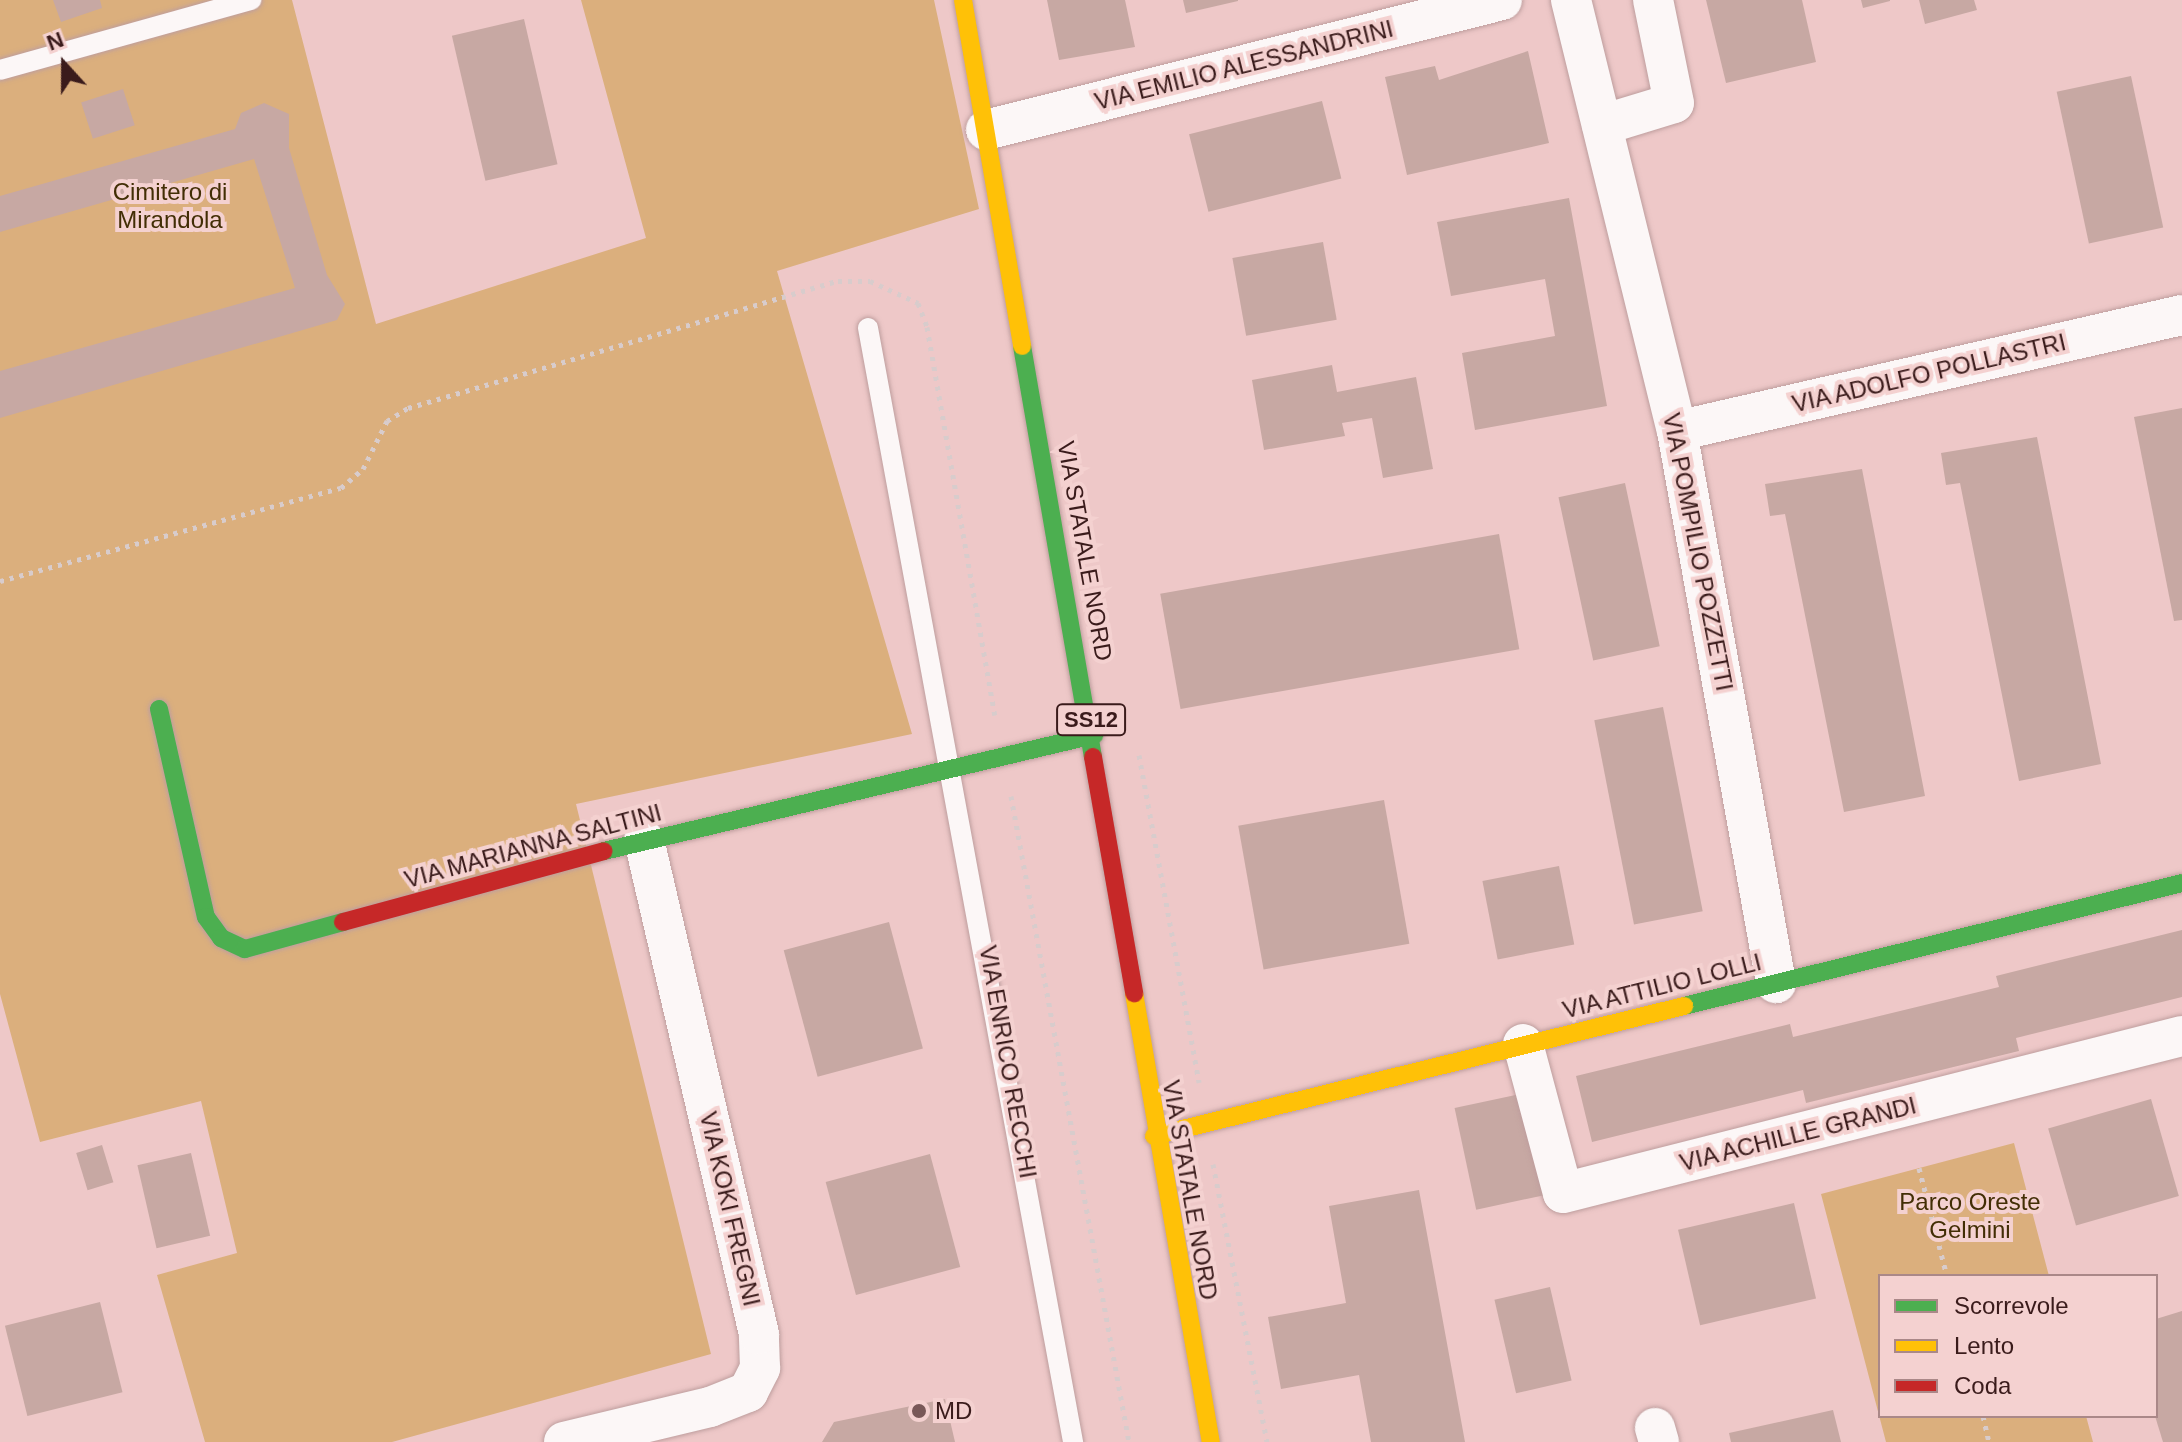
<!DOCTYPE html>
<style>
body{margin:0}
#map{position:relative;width:2182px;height:1442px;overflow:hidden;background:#eec8c8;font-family:Helvetica,sans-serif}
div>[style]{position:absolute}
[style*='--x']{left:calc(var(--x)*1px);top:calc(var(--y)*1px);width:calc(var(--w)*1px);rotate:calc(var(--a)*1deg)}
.green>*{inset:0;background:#dbaf7d}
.building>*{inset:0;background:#c7a8a3;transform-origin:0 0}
.path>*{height:5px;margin-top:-2.5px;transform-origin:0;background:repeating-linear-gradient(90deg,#d8cccc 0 4px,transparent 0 10px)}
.roads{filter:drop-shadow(0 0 2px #be9e9e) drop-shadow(0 0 2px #be9e9e)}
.lane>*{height:20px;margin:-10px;padding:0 10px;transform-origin:10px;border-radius:10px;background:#fcf7f7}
.street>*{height:40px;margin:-20px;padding:0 20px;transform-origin:20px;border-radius:20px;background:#fcf7f7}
.fast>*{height:18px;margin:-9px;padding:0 9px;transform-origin:9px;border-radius:9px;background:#4caf50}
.slow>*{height:18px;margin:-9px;padding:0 9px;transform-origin:9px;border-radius:9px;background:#ffc107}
.jam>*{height:18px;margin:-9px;padding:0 9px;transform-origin:9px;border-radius:9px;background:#c62828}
.dots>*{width:22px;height:22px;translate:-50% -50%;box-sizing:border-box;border:4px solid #f4d1d0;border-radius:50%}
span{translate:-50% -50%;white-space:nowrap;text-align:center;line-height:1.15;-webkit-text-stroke:8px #f4d1d0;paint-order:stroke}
.shield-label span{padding:2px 6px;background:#f4d1d0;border:2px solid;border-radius:6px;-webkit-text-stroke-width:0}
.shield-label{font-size:22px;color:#3a1b1b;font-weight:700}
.street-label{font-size:24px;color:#3a1b1b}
.park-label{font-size:24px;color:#422e05}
.poi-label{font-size:24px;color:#3a1b1b}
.left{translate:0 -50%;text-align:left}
.legend{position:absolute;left:1878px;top:1274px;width:280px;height:144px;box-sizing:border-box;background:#f4d1d0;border:2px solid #a88;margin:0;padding:10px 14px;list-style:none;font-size:24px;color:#3a1b1b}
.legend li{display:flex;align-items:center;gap:16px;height:40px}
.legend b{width:40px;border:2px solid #a88}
.north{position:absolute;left:24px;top:24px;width:80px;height:80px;-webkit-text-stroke:6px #f4d1d0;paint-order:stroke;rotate:339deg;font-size:22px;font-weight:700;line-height:32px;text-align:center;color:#3a1b1b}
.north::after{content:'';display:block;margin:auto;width:28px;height:36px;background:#3a1b1b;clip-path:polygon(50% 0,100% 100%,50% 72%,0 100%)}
</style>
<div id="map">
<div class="green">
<div style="clip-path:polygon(0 0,292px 0,376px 324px,646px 238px,581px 0,934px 0,979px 209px,777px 271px,912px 734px,576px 804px,711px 1354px,392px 1442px,205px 1442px,157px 1275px,237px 1253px,201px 1101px,40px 1142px,0 994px)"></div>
<div style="clip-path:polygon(2014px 1143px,2049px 1276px,1880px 1276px,1880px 1416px,2086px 1416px,2093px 1442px,1886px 1442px,1821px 1194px)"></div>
</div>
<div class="building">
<div style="clip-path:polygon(53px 0,100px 0,102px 8px,61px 22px)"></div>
<div style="clip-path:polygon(1047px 0,1125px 0,1135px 47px,1059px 60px)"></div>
<div style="clip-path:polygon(1183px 0,1238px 0,1238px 1px,1186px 13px)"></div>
<div style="clip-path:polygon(1706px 0,1802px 0,1816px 62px,1726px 83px)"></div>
<div style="clip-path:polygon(1861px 0,1890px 0,1890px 1px,1863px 8px)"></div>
<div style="clip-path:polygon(1919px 0,1974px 0,1977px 10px,1925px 24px)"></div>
<div style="left:524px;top:19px;width:149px;height:74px;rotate:77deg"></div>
<div style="clip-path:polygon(1528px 51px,1549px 143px,1407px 175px,1385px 77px,1435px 66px,1439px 80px)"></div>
<div style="left:2131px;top:76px;width:155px;height:76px;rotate:78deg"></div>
<div style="left:123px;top:89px;width:38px;height:44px;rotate:72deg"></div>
<div style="left:1322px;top:101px;width:80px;height:137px;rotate:76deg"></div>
<div style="clip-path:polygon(264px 103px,289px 114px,289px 148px,327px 275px,345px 304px,337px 320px,0 418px,0 371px,295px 288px,254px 159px,0 232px,0 196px,235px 129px,241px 113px)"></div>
<div style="clip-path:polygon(1569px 198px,1607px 406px,1475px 430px,1462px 353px,1555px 336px,1545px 279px,1451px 296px,1437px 222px)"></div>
<div style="left:1323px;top:242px;width:79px;height:92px;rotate:80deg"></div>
<div style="clip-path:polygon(1332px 365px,1337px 392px,1416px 377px,1433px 469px,1383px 478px,1372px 418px,1342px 423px,1345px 436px,1264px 450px,1252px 380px)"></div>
<div style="clip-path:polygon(2182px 408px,2182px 620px,2174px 621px,2134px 417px)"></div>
<div style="clip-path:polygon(2037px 437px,2101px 764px,2019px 781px,1960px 483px,1946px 485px,1941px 453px)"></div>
<div style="clip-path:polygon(1862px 469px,1925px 796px,1844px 812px,1785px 514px,1770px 516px,1765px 484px)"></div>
<div style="left:1625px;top:483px;width:167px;height:68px;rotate:78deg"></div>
<div style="left:1499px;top:534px;width:117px;height:344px;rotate:80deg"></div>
<div style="left:1663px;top:707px;width:208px;height:70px;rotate:79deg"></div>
<div style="left:1384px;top:800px;width:146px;height:148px;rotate:80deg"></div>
<div style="left:1559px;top:866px;width:80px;height:78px;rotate:79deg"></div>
<div style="left:889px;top:922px;width:131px;height:109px;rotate:75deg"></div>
<div style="clip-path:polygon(2182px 930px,2182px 997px,2016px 1038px,2019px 1051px,1806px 1103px,1803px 1090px,1592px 1142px,1576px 1076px,1790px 1024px,1793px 1037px,1999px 987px,1996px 976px)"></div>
<div style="left:1525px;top:1093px;width:104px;height:72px;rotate:78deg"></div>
<div style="left:2151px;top:1099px;width:101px;height:107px;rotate:74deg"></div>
<div style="left:102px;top:1145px;width:39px;height:27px;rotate:73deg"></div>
<div style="left:191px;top:1153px;width:85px;height:55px;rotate:77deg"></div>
<div style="left:930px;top:1154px;width:117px;height:108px;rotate:75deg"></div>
<div style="clip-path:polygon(1419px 1190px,1465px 1442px,1371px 1442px,1359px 1375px,1281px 1389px,1268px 1317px,1346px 1303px,1329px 1206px)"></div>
<div style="left:1794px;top:1203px;width:98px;height:119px;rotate:77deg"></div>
<div style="left:1550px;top:1287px;width:96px;height:57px;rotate:77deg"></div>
<div style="left:100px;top:1302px;width:93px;height:98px;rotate:76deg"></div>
<div style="clip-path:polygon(2182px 1311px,2182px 1442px,2163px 1442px,2155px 1416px,2156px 1319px)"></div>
<div style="clip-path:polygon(945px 1399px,955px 1442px,822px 1442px,834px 1422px)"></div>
<div style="clip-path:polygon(1833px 1410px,1841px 1442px,1731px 1442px,1729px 1433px)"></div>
</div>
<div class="path">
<div style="--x:0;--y:581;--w:353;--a:-15.3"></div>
<div style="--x:341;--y:488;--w:29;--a:-41"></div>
<div style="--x:363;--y:469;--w:54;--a:-63.4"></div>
<div style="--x:387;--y:421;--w:25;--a:-32"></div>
<div style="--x:408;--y:408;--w:448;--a:-16.5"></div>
<div style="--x:838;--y:281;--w:32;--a:0"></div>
<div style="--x:870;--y:281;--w:53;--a:24.6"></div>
<div style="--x:918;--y:303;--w:26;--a:69"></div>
<div style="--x:927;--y:327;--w:394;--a:80.1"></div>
<div style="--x:1139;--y:755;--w:333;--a:79.6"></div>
<div style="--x:1011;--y:796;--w:657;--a:79.65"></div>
<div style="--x:1213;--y:1164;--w:283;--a:79"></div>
<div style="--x:1919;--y:1168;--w:112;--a:75.5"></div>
<div style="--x:1983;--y:1416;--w:27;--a:77"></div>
</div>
<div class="roads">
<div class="lane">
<div style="--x:0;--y:70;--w:261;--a:-15.6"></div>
<div style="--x:868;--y:328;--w:1133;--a:79.57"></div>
</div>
<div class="street">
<div style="--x:1571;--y:0;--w:444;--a:76.2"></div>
<div style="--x:1677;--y:431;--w:561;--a:79.83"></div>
<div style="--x:1602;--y:125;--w:75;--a:-17"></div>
<div style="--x:1674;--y:103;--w:105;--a:-101.5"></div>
<div style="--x:986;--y:130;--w:532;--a:-14.14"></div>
<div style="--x:1677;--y:431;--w:518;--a:-12.94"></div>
<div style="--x:1523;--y:1044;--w:154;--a:75"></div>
<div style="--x:1563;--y:1193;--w:639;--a:-14.23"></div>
<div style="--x:1655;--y:1428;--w:15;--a:74"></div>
<div style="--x:564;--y:1442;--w:150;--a:-13.5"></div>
<div style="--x:710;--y:1407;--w:41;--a:-21.5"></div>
<div style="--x:748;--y:1392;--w:27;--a:-63"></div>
<div style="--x:760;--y:1368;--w:34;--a:-92"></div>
<div style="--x:759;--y:1334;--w:507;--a:-103.1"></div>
</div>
<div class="fast">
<div style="--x:1022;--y:346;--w:417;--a:80.2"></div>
<div style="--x:159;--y:709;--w:213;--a:77.3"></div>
<div style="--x:206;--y:917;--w:26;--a:54"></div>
<div style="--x:221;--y:938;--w:26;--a:25"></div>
<div style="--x:245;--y:949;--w:102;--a:-15.4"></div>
<div style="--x:604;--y:851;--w:504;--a:-13.32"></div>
<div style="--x:1684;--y:1006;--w:513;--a:-13.87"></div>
</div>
<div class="slow">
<div style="--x:963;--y:0;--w:351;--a:80.3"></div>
<div style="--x:1134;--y:993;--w:456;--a:80.3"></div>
<div style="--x:1154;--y:1136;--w:546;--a:-13.78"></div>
</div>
<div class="jam">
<div style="--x:1093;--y:757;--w:240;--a:80.1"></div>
<div style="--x:343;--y:922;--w:270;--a:-15.2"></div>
</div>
</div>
<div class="dots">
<div style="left:919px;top:1411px;background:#795858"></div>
</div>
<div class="shield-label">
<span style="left:1091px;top:720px">SS12</span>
</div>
<div class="street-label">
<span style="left:1244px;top:65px;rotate:-14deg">VIA EMILIO ALESSANDRINI</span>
<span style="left:1929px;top:373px;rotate:-13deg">VIA ADOLFO POLLASTRI</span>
<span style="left:1085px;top:551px;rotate:80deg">VIA STATALE NORD</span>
<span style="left:1698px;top:552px;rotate:79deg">VIA POMPILIO POZZETTI</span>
<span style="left:533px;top:846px;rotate:-15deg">VIA MARIANNA SALTINI</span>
<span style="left:1662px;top:986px;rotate:-14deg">VIA ATTILIO LOLLI</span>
<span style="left:1008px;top:1062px;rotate:80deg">VIA ENRICO RECCHI</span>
<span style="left:1798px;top:1134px;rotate:-14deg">VIA ACHILLE GRANDI</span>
<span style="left:1190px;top:1190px;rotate:80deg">VIA STATALE NORD</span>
<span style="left:730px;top:1209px;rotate:77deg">VIA KOKI FREGNI</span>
</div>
<div class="park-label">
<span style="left:170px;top:206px">Cimitero di<br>Mirandola</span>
<span style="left:1970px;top:1216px">Parco Oreste<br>Gelmini</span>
</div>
<div class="poi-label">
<span class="left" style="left:935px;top:1411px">MD</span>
</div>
<ul class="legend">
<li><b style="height:10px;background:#4caf50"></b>Scorrevole</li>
<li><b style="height:10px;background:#ffc107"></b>Lento</li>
<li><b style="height:10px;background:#c62828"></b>Coda</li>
</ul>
<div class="north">N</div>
</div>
